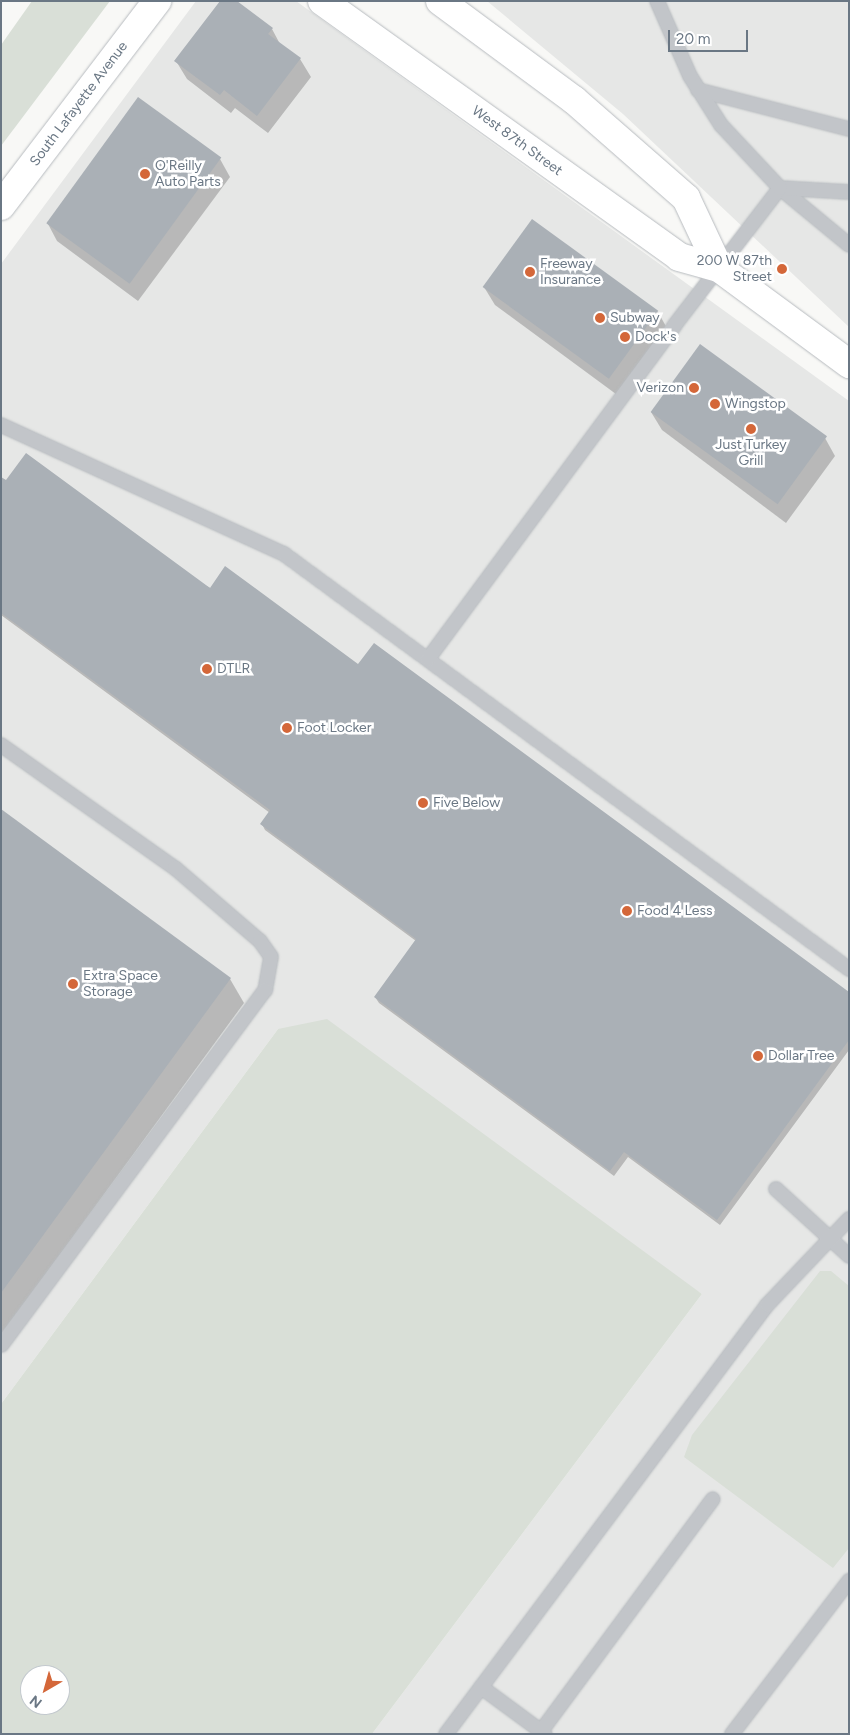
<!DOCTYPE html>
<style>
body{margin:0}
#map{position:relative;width:850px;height:1735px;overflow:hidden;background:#f8f8f6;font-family:Figtree,sans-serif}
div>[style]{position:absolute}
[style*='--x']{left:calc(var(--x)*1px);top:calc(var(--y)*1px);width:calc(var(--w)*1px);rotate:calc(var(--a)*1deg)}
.built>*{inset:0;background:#e6e7e6}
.green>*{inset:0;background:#d9dfd7}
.shadow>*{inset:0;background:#0003}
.building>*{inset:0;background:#aab0b6;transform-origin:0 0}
.roads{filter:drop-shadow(0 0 1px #b7bbbf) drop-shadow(0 0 1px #b7bbbf)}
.lane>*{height:14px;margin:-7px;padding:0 7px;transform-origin:7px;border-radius:7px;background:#c2c5c9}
.secondary>*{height:28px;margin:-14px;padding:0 14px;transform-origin:14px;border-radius:14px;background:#fff}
.dots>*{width:14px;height:14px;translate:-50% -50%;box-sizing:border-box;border:2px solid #fff;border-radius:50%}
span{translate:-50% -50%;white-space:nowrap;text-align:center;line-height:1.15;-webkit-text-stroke:5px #fff;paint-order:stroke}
.street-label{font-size:14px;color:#6a7784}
.poi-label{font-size:14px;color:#6a7784}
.left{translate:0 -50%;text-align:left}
.right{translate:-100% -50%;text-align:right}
.frame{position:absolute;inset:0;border:2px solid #6a7784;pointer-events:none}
.north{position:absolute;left:20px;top:1665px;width:50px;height:50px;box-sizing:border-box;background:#fff;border:1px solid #c3c9ce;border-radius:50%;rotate:218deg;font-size:14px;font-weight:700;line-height:20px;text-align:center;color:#6a7784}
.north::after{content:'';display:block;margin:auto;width:18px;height:22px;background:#d46739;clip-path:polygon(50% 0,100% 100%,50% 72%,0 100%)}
.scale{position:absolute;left:668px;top:30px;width:80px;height:22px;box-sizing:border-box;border:2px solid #6a7784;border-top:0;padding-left:6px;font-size:15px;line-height:18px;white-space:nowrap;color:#6a7784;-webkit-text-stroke:4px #fff;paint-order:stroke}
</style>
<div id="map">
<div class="built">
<div style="clip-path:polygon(196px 1px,296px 1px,849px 401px,849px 1734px,372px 1734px,702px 1294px,278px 1029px,1px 1404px,1px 264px)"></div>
<div style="clip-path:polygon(487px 1px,849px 1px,849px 327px,623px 114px)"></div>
</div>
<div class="green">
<div style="clip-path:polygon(32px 1px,110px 1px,1px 146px,1px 45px)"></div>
<div style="clip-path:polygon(evenodd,327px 1019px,702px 1294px,372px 1734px,1px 1734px,1px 1404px,278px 1029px,327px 1019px,30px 1675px,60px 1675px,60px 1705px,30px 1705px,30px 1675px)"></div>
<div style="clip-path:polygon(820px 1271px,831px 1271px,849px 1286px,849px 1548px,833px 1568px,684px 1457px,692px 1435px)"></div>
</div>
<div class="shadow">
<div style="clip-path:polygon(272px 29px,280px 44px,300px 59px,311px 77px,268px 133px,235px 108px,231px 113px,187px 79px,176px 61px)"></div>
<div style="clip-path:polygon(220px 159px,230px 177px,138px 301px,57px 241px,47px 222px)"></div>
<div style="clip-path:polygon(532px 221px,658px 312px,668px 330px,620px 397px,495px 305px,484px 287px)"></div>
<div style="clip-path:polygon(651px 412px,825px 438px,835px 456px,786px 523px,662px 430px)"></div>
<div style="clip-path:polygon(1px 478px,359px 666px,849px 994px,849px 1050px,720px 1225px,628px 1157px,614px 1176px,379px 1003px,375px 997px,416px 941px,265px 830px,262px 824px,270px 813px,1px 615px)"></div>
<div style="clip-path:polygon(1px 811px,230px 979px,244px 1003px,1px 1335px)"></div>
</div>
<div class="building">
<div style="clip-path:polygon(220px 1px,237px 1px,273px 28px,268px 34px,301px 58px,257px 116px,224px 90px,220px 95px,174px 61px)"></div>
<div style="left:138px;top:97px;width:103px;height:156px;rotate:36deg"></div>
<div style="left:532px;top:219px;width:156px;height:84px;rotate:36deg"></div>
<div style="left:700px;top:344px;width:157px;height:84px;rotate:36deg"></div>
<div style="clip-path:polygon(26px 453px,210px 588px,225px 566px,358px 664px,374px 643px,849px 992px,849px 1040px,717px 1220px,624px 1152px,610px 1171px,374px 997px,416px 939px,260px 824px,270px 810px,1px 613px,1px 477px,6px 480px)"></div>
<div style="clip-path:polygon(1px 809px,231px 978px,1px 1293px)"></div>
</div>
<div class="roads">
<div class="lane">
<div style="--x:698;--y:90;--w:156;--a:14.5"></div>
<div style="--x:780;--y:188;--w:89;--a:39.6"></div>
<div style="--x:780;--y:188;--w:69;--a:3.3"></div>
<div style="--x:1;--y:425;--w:311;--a:24.5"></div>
<div style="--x:284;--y:554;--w:701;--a:36.3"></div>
<div style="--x:428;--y:659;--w:414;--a:-53.5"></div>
<div style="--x:674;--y:326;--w:174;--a:-52.5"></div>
<div style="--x:780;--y:188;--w:86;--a:-133.1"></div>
<div style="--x:721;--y:125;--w:58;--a:-122.3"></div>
<div style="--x:690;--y:76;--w:82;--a:-113.7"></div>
<div style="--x:1;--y:745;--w:213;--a:35.3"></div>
<div style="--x:175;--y:868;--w:112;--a:40.7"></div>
<div style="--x:260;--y:941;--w:19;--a:55"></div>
<div style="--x:271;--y:957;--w:34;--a:100"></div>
<div style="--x:265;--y:990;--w:442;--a:126.6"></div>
<div style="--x:776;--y:1189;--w:99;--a:42.5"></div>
<div style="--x:481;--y:1687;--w:79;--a:36.3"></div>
<div style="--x:446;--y:1734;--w:536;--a:-53.19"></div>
<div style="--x:767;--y:1305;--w:119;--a:-46.4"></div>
<div style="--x:539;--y:1734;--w:292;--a:-53.5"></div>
<div style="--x:732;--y:1734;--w:193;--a:-52.6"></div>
</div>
<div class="secondary">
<div style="--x:322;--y:1;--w:439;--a:35.6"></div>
<div style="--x:679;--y:257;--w:41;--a:15.4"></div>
<div style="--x:719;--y:268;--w:162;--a:36.4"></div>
<div style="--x:440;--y:1;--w:167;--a:36.5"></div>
<div style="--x:574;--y:100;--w:149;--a:41.2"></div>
<div style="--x:686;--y:198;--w:77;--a:64.8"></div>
<div style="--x:1;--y:206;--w:258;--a:-52.7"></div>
</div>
</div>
<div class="dots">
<div style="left:145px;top:174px;background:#d46739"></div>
<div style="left:782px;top:269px;background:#d46739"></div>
<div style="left:530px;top:272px;background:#d46739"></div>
<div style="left:600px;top:318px;background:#d46739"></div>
<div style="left:625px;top:337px;background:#d46739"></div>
<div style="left:694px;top:388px;background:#d46739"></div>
<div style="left:715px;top:404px;background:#d46739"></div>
<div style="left:751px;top:429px;background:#d46739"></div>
<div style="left:207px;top:669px;background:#d46739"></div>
<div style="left:287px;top:728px;background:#d46739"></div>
<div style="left:423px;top:803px;background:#d46739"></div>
<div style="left:627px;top:911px;background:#d46739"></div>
<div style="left:73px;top:984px;background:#d46739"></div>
<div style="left:758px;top:1056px;background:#d46739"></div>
</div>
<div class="street-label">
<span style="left:79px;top:104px;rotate:-53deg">South Lafayette Avenue</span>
<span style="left:517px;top:141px;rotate:36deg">West 87th Street</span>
</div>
<div class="poi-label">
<span class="left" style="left:155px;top:174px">O'Reilly<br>Auto Parts</span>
<span class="right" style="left:772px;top:269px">200 W 87th<br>Street</span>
<span class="left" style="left:540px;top:272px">Freeway<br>Insurance</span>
<span class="left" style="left:610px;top:318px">Subway</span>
<span class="left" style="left:635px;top:337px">Dock's</span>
<span class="right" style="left:684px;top:388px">Verizon</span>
<span class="left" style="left:725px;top:404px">Wingstop</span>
<span style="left:751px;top:453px">Just Turkey<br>Grill</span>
<span class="left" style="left:217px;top:669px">DTLR</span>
<span class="left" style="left:297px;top:728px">Foot Locker</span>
<span class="left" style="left:433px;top:803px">Five Below</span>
<span class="left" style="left:637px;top:911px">Food 4 Less</span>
<span class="left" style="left:83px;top:984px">Extra Space<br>Storage</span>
<span class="left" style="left:768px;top:1056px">Dollar Tree</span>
</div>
<div class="frame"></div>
<div class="north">N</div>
<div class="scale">20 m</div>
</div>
